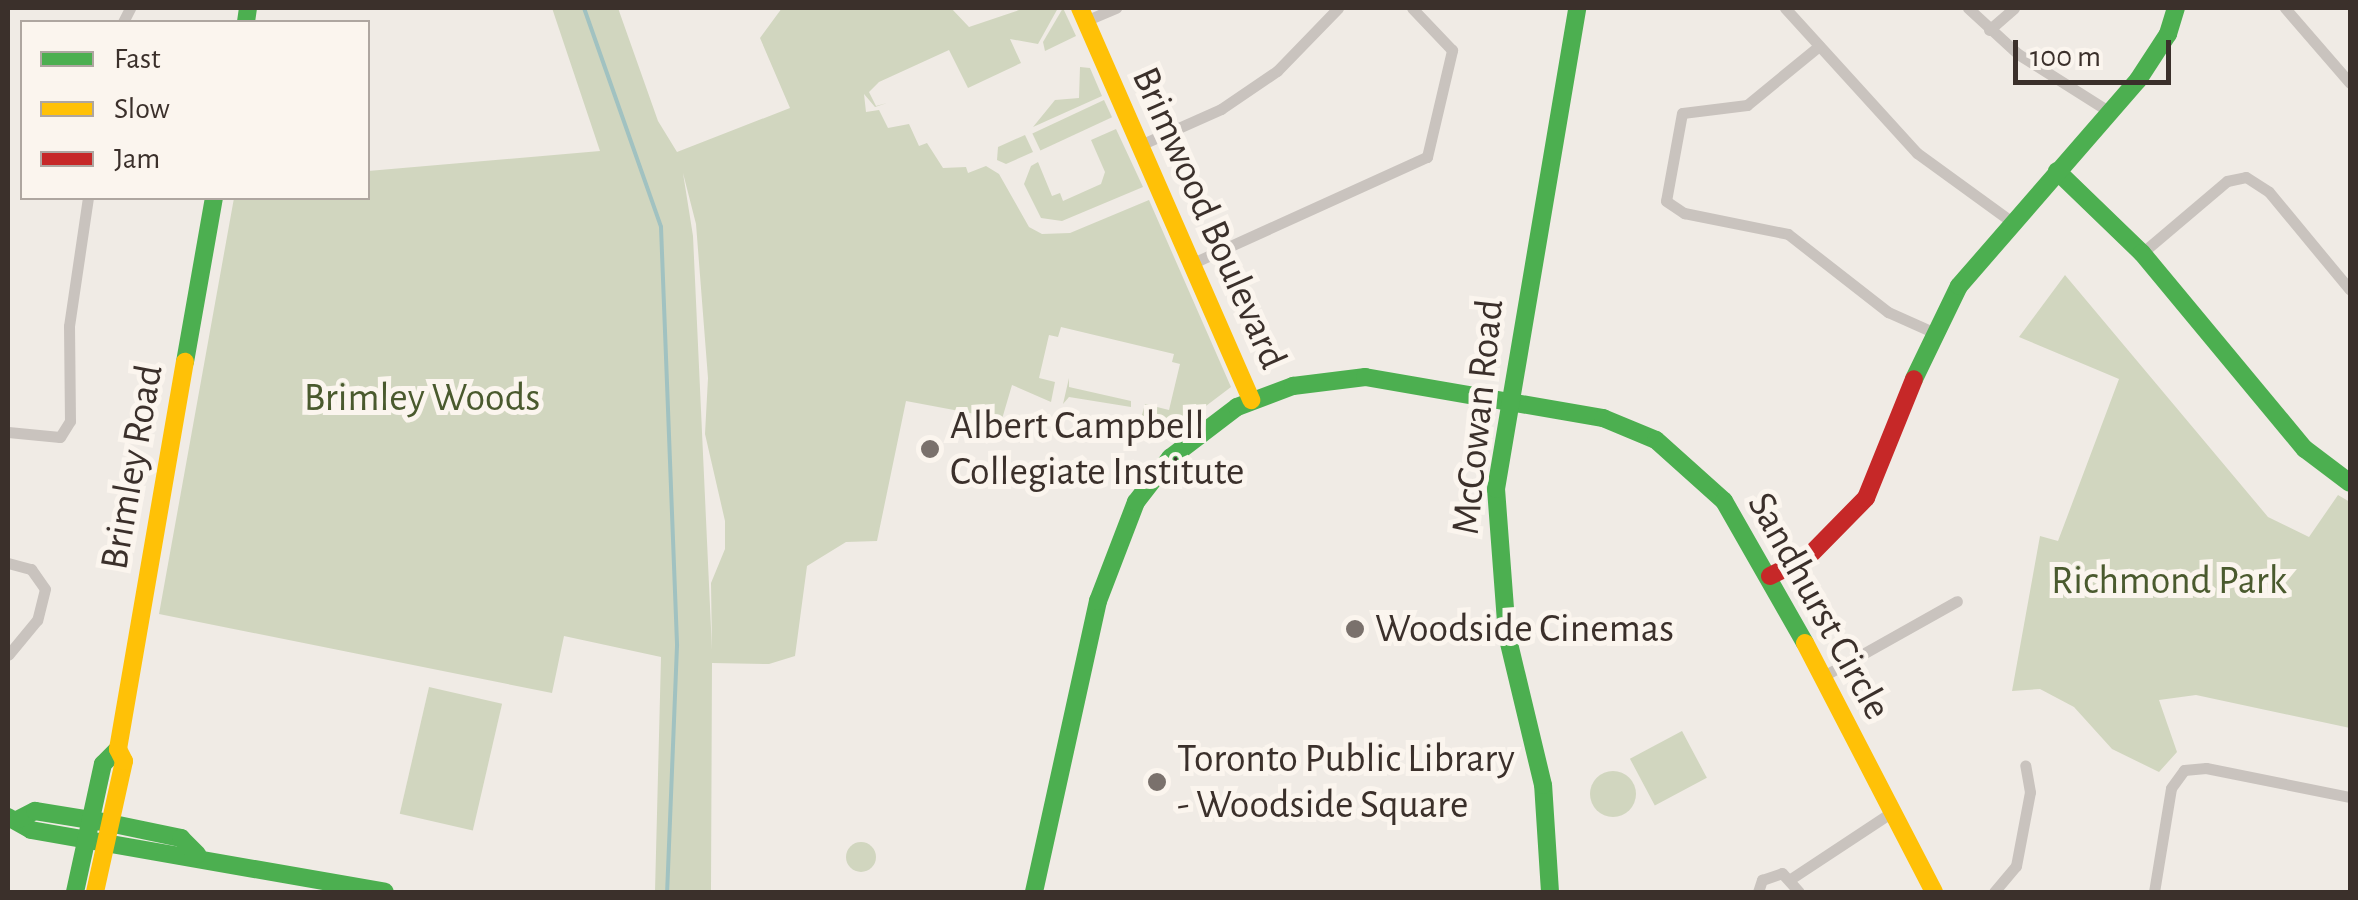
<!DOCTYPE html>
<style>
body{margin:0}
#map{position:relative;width:2358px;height:900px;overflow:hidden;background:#f0ebe5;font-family:"Alegreya Sans",sans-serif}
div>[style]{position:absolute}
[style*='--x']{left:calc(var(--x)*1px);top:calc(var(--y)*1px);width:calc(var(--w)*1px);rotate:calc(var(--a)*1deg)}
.green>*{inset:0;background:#d1d6bf;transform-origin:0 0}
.round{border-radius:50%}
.stream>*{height:4px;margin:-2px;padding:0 2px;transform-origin:2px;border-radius:2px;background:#a1c2c1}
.street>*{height:11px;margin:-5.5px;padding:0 5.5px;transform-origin:5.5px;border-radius:5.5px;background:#c9c3be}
.fast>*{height:18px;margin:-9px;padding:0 9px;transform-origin:9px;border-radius:9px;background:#4caf50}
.slow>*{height:18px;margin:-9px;padding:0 9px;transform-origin:9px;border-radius:9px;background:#ffc107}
.jam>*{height:18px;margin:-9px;padding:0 9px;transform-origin:9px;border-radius:9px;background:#c62828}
.dots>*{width:28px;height:28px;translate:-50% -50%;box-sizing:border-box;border:5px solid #fbf5ee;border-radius:50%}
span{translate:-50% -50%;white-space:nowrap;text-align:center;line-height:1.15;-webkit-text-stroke:10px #fbf5ee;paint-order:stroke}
.street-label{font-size:40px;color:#3b302b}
.park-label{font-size:40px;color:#4a5a2e}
.poi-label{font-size:40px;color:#3b302b}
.left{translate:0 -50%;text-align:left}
.frame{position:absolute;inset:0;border:10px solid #3b302b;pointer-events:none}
.legend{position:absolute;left:20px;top:20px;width:350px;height:180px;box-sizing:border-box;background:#fbf5ee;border:2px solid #aea6a0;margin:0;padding:12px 18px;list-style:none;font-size:30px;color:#3b302b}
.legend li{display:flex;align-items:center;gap:20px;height:50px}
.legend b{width:50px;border:2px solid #aea6a0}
.scale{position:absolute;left:2013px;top:40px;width:158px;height:45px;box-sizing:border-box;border:5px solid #3b302b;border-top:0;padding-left:12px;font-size:30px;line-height:35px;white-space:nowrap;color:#3b302b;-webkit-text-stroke:8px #fbf5ee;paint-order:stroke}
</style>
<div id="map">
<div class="green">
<div style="clip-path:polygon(evenodd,552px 8px,618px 8px,658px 121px,677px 152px,790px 108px,760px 38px,782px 8px,951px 8px,969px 27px,1025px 8px,1058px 8px,1038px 44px,1010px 39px,1021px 63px,968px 88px,949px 50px,879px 82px,869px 92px,876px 106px,887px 103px,875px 107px,864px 94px,866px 112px,879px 110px,888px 128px,909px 124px,919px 146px,927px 143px,943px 168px,966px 167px,968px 173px,986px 166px,999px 174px,1029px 227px,1042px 234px,1070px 233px,1149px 200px,1231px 387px,1161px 440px,1140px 422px,1145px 404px,1169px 410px,1180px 364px,1172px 362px,1174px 354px,1061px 327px,1058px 337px,1049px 335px,1039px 378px,1055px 382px,1051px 402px,1012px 385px,1002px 419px,906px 401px,877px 541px,846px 542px,807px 566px,795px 656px,769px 664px,712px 663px,711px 892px,655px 892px,661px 657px,564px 636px,552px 693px,159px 614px,234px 198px,368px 198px,368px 171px,600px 151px,552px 8px,683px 173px,696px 224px,708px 378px,705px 434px,725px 521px,725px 549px,711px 583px,712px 650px,693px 236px,683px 173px)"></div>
<div style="clip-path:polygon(1063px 8px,1076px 36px,1045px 51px,1043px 42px)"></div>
<div style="clip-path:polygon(1080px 67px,1090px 68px,1102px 96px,1033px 127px,1055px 100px,1079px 98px)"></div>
<div style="left:1104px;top:100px;width:19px;height:79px;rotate:65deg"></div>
<div style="clip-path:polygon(1116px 129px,1143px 187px,1062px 221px,1041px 218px,1024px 184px,1031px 166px,1038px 162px,1052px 196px,1060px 193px,1063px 201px,1101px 184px,1105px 172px,1091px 140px)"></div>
<div style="clip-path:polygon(1025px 135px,1033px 152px,1006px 164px,997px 160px,998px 147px)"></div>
<div style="clip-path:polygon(2065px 275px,2268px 517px,2309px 537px,2338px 495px,2350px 502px,2350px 728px,2196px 695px,2159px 700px,2177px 752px,2159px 772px,2112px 749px,2074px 707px,2040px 689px,2012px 691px,2040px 536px,2058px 541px,2119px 379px,2019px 337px)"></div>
<div style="clip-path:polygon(1069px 378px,1069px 387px,1131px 401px,1131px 407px,1069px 397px,1063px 404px)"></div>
<div style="left:429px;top:687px;width:75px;height:130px;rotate:13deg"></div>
<div style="left:1682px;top:731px;width:53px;height:59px;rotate:62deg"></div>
<div class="round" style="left:1590px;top:771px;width:46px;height:46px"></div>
<div class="round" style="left:846px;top:842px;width:30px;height:30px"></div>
</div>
<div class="stream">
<div style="--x:584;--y:8;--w:232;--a:70.6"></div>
<div style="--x:661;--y:227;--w:419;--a:87.8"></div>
<div style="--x:677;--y:646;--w:246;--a:92.3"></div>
</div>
<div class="street">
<div style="--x:1785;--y:8;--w:196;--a:47.7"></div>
<div style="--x:1917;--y:153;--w:117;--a:36"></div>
<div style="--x:1968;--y:8;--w:68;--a:42.6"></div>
<div style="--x:2018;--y:54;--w:107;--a:32.3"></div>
<div style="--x:2285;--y:8;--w:99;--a:49.1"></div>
<div style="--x:1085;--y:21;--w:34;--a:-23"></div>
<div style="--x:123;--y:22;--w:16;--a:-63"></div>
<div style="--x:1989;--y:30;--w:33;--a:-41"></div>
<div style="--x:1819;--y:46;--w:93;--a:140.7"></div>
<div style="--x:1747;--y:105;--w:65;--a:173"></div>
<div style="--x:1682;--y:113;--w:89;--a:100.3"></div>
<div style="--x:1666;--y:201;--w:22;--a:34"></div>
<div style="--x:1684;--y:213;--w:106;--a:11.4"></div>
<div style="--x:1788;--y:234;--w:127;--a:38"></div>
<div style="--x:1888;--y:312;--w:49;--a:24"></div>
<div style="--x:1138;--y:146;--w:91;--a:-24"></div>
<div style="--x:1221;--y:109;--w:68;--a:-34.2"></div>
<div style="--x:1277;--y:71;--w:88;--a:-45.9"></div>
<div style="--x:2142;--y:253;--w:111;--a:-40.3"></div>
<div style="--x:2227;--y:181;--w:19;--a:-12"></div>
<div style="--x:2246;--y:177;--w:27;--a:33"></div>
<div style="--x:2269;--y:192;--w:127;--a:50.4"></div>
<div style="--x:1193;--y:263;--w:257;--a:-24.4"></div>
<div style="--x:1427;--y:157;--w:110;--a:-76.8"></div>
<div style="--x:1452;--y:50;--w:58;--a:-133.6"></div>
<div style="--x:8;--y:432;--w:52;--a:5.5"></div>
<div style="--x:60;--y:437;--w:19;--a:-58"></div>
<div style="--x:70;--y:421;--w:95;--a:-90.6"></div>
<div style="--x:69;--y:326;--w:129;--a:-81.6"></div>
<div style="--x:8;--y:563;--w:24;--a:15"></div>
<div style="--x:31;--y:569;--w:24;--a:55"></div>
<div style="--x:45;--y:589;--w:32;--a:104"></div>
<div style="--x:37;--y:620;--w:45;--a:129.6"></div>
<div style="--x:1820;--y:678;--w:157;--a:-29.3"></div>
<div style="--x:1792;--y:878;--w:120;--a:-33.4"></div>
<div style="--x:1758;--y:892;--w:13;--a:-72"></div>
<div style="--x:1762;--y:880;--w:21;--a:-19"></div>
<div style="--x:1782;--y:873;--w:25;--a:48"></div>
<div style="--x:1994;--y:892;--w:34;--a:-50"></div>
<div style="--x:2016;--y:866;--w:75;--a:-79.3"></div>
<div style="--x:2030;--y:792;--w:27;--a:-100"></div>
<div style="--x:2154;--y:892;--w:105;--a:-80.7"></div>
<div style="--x:2171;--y:788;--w:22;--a:-54"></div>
<div style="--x:2184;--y:770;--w:22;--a:-5"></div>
<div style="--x:2206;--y:768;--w:147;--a:11.4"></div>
</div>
<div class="fast">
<div style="--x:246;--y:22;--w:14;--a:-82"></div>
<div style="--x:2057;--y:171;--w:118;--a:44"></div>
<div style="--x:2142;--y:253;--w:255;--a:50.3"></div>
<div style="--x:2305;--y:449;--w:56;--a:37.1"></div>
<div style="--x:185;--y:362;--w:167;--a:-80"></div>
<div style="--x:1914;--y:379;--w:103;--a:-64.2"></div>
<div style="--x:1959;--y:286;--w:273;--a:-49"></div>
<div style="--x:2138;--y:80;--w:55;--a:-56.9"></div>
<div style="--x:2168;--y:34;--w:27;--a:-73"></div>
<div style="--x:8;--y:817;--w:26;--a:29"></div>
<div style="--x:31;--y:830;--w:359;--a:9.9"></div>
<div style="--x:19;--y:819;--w:18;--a:-27"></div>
<div style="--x:35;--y:811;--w:75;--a:9.2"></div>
<div style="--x:109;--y:823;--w:74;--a:11.8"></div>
<div style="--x:181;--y:838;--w:23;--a:45"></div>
<div style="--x:75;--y:892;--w:131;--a:-77.7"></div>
<div style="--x:103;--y:764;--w:21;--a:-45"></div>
<div style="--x:1034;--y:892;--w:298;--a:-77.6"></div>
<div style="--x:1098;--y:601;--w:106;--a:-69"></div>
<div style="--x:1136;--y:502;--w:56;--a:-52.3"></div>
<div style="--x:1170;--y:458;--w:84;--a:-37.3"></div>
<div style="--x:1237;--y:407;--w:60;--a:-20.6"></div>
<div style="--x:1293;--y:386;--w:73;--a:-7.1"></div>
<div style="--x:1365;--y:377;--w:242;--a:9.8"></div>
<div style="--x:1603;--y:418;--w:57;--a:22.5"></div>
<div style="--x:1656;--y:440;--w:91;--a:41.9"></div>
<div style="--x:1724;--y:501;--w:163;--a:60.3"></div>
<div style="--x:1550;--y:892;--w:107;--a:-93.7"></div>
<div style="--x:1543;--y:785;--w:154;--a:-103.5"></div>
<div style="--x:1507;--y:635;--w:146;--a:-94.3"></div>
<div style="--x:1496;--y:489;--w:488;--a:-80.4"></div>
</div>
<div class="slow">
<div style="--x:1080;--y:8;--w:428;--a:66.4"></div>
<div style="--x:1805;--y:643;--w:280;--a:62.6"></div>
<div style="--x:95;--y:892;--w:134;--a:-77.5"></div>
<div style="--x:124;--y:761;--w:13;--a:-117"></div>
<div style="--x:118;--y:749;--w:393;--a:-80.2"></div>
</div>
<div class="jam">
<div style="--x:1770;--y:576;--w:42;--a:-26.6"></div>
<div style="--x:1808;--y:557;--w:83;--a:-45.5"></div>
<div style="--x:1866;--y:498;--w:128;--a:-68"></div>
</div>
<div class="dots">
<div style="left:930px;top:449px;background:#7a716c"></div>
<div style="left:1355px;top:629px;background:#7a716c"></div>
<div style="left:1157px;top:782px;background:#7a716c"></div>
</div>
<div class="street-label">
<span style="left:1209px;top:218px;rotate:66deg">Brimwood Boulevard</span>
<span style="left:1478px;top:417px;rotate:-84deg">McCowan Road</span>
<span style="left:132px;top:467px;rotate:-80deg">Brimley Road</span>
<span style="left:1819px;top:606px;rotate:61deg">Sandhurst Circle</span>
</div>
<div class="park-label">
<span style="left:422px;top:398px">Brimley Woods</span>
<span style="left:2169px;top:581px">Richmond Park</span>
</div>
<div class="poi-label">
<span class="left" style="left:950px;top:449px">Albert Campbell<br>Collegiate Institute</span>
<span class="left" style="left:1375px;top:629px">Woodside Cinemas</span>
<span class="left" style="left:1177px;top:782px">Toronto Public Library<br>- Woodside Square</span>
</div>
<div class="frame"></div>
<ul class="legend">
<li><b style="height:12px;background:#4caf50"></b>Fast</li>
<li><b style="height:12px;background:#ffc107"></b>Slow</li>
<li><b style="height:12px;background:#c62828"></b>Jam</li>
</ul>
<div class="scale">100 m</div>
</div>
